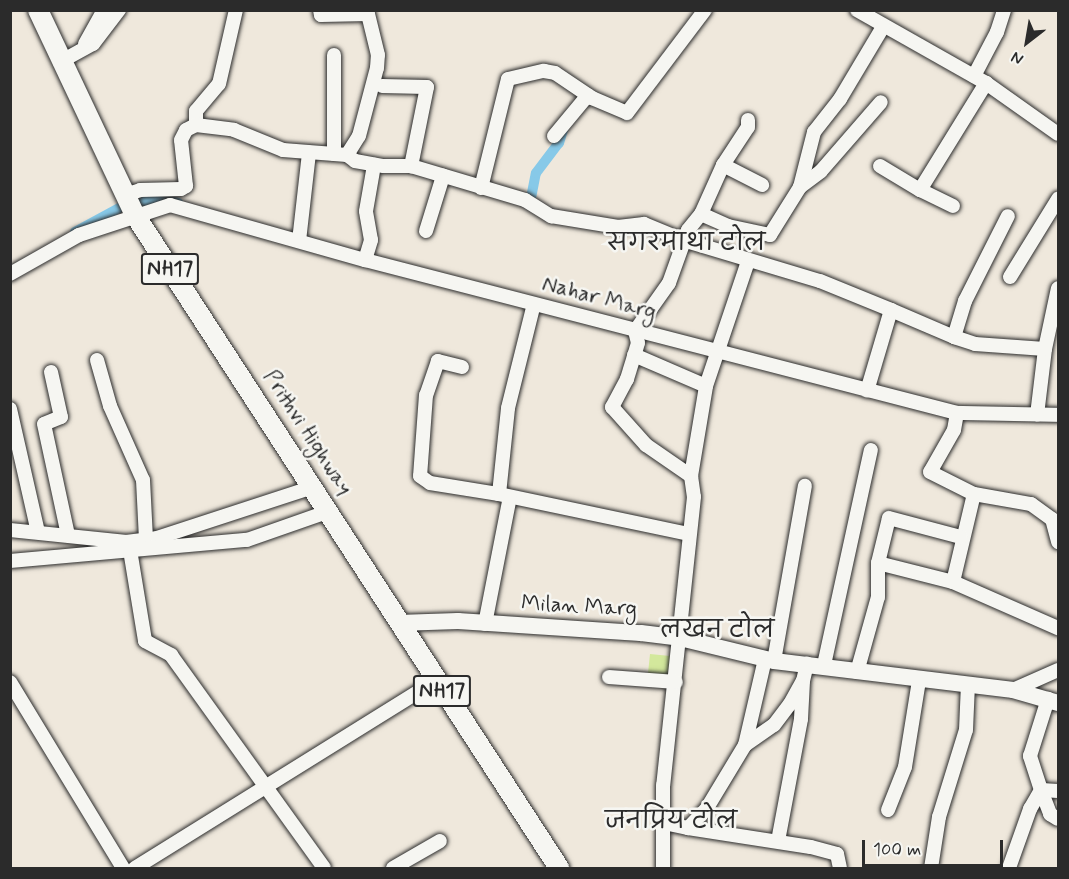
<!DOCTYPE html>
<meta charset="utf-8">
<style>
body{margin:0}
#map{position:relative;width:1069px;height:879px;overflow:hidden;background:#efe8dc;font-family:Mynerve,"Playpen Sans Deva",sans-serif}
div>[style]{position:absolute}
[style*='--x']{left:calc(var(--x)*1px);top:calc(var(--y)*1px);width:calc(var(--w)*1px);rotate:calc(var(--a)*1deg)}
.green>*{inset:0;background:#d3e89c;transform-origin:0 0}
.canal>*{height:10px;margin:-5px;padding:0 5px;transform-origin:5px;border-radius:5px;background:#87c9e8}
.roads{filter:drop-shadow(0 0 2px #2b2b2b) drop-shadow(0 0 2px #2b2b2b)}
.minor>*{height:14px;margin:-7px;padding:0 7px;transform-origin:7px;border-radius:7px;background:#f6f6f2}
.major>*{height:16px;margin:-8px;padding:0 8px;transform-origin:8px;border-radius:8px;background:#f6f6f2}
.highway>*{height:20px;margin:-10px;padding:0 10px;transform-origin:10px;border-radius:10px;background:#f6f6f2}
span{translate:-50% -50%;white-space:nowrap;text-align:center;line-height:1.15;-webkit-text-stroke:5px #f6f6f2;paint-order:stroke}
.shield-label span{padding:2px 4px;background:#f6f6f2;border:2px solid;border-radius:4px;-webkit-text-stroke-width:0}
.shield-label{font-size:21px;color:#2b2b2b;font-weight:700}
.street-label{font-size:22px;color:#2b2b2b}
.neighbourhood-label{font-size:24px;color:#2b2b2b}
.frame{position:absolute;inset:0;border:12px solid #2b2b2b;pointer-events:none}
.north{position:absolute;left:997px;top:12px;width:60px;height:60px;-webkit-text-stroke:4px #f6f6f2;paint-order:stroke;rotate:211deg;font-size:16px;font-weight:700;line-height:24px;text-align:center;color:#2b2b2b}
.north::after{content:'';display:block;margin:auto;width:21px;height:27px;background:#2b2b2b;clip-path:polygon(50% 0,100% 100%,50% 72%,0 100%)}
.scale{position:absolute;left:862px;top:840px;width:141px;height:27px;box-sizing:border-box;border:3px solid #2b2b2b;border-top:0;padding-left:8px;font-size:18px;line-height:21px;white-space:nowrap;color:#2b2b2b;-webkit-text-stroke:4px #f6f6f2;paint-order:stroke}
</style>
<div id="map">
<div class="green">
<div style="left:650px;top:654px;width:20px;height:22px;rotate:6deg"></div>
</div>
<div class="canal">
<div style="--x:531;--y:198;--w:25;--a:-79"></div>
<div style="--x:536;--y:173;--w:38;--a:-53"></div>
<div style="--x:559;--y:143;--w:17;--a:-73"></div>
<div style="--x:143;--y:202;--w:21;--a:-8"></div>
<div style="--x:164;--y:199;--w:15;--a:16"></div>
<div style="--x:75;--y:232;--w:52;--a:-28.5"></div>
</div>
<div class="roads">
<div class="minor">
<div style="--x:320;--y:10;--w:5;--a:79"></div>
<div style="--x:321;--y:15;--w:47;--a:-1.2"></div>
<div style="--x:857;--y:10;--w:148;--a:29.5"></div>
<div style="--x:986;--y:83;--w:88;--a:35.3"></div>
<div style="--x:85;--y:44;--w:39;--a:-61"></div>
<div style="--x:60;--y:62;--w:38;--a:-29"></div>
<div style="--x:93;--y:44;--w:43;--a:-52.6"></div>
<div style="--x:974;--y:76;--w:50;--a:-62.4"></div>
<div style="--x:997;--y:32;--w:23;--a:-72"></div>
<div style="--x:382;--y:86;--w:45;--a:1.3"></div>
<div style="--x:427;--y:87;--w:81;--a:101.4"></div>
<div style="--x:196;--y:125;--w:14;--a:-90"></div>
<div style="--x:196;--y:111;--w:35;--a:-50"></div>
<div style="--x:219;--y:84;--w:76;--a:-77.1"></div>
<div style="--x:554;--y:136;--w:53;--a:-50.3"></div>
<div style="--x:334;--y:154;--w:99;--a:-90"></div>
<div style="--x:347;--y:155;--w:22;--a:-58"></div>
<div style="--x:359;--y:136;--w:70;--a:-75.2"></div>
<div style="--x:377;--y:68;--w:13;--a:-86"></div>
<div style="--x:378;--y:55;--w:46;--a:-103.7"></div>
<div style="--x:723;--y:165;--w:44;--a:27.1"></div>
<div style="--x:880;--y:166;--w:47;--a:31"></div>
<div style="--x:800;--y:187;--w:26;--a:-37"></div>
<div style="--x:821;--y:171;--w:91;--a:-49"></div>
<div style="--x:481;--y:188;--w:112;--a:-76.1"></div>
<div style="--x:508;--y:79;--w:37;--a:-13"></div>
<div style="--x:544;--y:71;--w:11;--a:10"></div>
<div style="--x:555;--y:73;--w:45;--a:34"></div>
<div style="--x:592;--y:98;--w:38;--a:23"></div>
<div style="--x:627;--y:113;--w:129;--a:-52.9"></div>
<div style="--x:125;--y:195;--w:16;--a:-18"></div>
<div style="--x:140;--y:190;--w:41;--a:-1.4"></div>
<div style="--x:181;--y:189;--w:6;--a:-31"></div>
<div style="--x:186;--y:186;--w:46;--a:-96.2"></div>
<div style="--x:181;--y:140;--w:11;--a:-63"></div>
<div style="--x:186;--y:130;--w:11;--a:-27"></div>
<div style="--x:196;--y:125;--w:38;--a:7"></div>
<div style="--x:234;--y:130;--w:53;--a:22.2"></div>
<div style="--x:283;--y:150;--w:64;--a:4.5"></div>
<div style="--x:347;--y:155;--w:10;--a:37"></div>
<div style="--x:355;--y:161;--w:29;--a:10"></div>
<div style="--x:384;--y:166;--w:27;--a:0"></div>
<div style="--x:411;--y:166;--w:119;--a:16.6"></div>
<div style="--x:525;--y:200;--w:31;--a:32"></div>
<div style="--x:551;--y:216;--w:68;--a:9.3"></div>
<div style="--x:618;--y:227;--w:26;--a:-7"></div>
<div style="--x:644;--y:224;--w:42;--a:22.3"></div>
<div style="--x:683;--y:240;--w:143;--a:16.7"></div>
<div style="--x:820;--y:281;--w:77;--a:22.2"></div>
<div style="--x:891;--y:310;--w:84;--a:106.5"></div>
<div style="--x:953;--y:206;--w:37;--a:-154"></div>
<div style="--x:920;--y:190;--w:126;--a:-58.3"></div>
<div style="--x:701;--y:214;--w:54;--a:-65.8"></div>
<div style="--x:723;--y:165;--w:45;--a:-56.7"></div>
<div style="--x:748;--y:127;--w:7;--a:-90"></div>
<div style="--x:426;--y:231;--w:58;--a:-72.8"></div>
<div style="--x:299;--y:241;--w:89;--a:-83.5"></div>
<div style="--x:365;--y:260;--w:21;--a:-73"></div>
<div style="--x:371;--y:240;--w:29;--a:-100"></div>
<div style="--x:366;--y:211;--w:47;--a:-80.1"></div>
<div style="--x:10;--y:274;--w:79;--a:-29.5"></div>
<div style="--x:79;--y:235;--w:96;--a:-18.2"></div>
<div style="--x:170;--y:205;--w:203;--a:15.8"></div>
<div style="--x:365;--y:260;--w:611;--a:14.49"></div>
<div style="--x:957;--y:413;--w:101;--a:1.1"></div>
<div style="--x:1010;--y:277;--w:92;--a:-58.4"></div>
<div style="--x:891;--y:310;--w:69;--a:23.2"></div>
<div style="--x:954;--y:337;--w:38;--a:-73"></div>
<div style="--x:965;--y:301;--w:95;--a:-63.2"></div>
<div style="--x:635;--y:331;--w:12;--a:76"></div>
<div style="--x:638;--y:343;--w:38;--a:107"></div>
<div style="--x:627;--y:379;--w:32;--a:118"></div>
<div style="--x:612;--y:407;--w:51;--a:48.2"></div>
<div style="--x:646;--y:445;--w:55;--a:34.6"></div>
<div style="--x:691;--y:476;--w:21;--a:82"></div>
<div style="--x:694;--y:497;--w:290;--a:96.1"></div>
<div style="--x:663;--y:785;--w:83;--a:90"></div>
<div style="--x:635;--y:331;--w:59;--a:-54.7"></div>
<div style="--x:669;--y:283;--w:56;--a:-70.3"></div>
<div style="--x:688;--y:230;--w:21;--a:-51"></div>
<div style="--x:701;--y:214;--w:30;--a:24"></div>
<div style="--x:728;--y:226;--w:43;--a:12.1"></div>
<div style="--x:770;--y:235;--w:57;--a:-58"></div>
<div style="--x:800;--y:187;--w:57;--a:-75.7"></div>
<div style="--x:814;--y:132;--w:42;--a:-51.8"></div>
<div style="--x:840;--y:99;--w:84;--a:-59.2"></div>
<div style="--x:954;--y:337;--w:22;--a:18"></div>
<div style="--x:975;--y:344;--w:70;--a:4.1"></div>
<div style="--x:1045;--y:349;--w:66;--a:96.9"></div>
<div style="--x:1045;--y:349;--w:62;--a:-78"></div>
<div style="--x:634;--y:355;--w:78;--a:23.3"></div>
<div style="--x:706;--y:386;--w:132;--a:-71.4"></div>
<div style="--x:97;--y:360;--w:48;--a:74.2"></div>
<div style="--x:110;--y:406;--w:81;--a:66"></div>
<div style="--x:143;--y:480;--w:59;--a:87.1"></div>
<div style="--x:462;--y:367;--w:25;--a:-166"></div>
<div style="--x:438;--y:361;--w:36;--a:109"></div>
<div style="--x:426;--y:395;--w:81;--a:94.2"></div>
<div style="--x:420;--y:476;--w:12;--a:35"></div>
<div style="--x:430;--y:483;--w:70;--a:9.1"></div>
<div style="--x:499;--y:494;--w:193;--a:11.9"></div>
<div style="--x:51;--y:372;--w:46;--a:77.5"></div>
<div style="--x:61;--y:417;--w:18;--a:158"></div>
<div style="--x:44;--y:424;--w:114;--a:77.8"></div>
<div style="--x:10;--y:409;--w:126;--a:77.2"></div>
<div style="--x:957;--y:413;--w:17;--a:100"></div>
<div style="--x:954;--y:430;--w:48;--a:119.7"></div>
<div style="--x:930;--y:472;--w:49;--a:26.6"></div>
<div style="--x:974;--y:494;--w:58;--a:10"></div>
<div style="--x:1031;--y:504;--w:26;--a:36"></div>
<div style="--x:1052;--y:519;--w:24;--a:75"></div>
<div style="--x:691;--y:476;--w:91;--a:-80.5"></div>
<div style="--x:499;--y:494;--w:86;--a:-84"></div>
<div style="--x:508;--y:408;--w:107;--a:-76"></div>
<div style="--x:10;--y:530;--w:117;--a:5.9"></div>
<div style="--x:126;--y:542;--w:31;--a:-7"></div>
<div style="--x:157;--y:538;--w:164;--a:-18.1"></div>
<div style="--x:130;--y:550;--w:92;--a:80.6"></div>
<div style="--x:145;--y:641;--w:30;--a:28"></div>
<div style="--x:171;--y:655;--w:262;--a:54.3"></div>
<div style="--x:10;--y:561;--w:238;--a:-5.1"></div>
<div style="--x:247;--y:540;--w:88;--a:-19.3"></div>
<div style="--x:878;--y:563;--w:77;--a:14.2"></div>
<div style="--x:953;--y:582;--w:90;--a:-76.6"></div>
<div style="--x:953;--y:582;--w:115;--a:23.7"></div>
<div style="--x:485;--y:624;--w:129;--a:-78.9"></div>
<div style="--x:774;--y:661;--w:178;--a:-80"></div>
<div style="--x:824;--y:665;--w:220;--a:-77.7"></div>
<div style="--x:857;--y:672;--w:78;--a:-74.4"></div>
<div style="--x:878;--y:597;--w:34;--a:-90"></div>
<div style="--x:878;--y:563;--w:46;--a:-76.3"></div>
<div style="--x:889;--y:518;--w:74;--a:14.8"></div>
<div style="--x:609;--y:677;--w:67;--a:4.3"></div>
<div style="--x:10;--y:682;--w:218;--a:58.7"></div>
<div style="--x:1013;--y:690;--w:49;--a:-24"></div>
<div style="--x:745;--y:745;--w:88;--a:-76.9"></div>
<div style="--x:1058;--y:791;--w:17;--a:-177"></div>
<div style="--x:1041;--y:790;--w:26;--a:69"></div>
<div style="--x:1050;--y:814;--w:9;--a:32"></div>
<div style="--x:888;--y:810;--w:46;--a:-68.4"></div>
<div style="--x:905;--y:767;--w:87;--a:-80.8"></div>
<div style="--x:664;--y:823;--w:25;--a:12"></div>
<div style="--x:688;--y:828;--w:28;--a:-46"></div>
<div style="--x:707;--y:808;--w:74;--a:-58.9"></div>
<div style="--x:745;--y:745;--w:35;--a:-35"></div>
<div style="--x:774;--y:725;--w:26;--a:-53"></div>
<div style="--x:790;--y:704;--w:26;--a:-61"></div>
<div style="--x:803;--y:681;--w:18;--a:-77"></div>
<div style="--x:688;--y:828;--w:124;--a:8.8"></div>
<div style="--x:811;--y:847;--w:27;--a:15"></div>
<div style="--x:837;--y:854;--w:14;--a:78"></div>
<div style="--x:778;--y:841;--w:124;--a:-79.3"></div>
<div style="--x:801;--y:719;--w:36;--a:-87"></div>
<div style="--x:135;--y:868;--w:354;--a:-31.9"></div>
<div style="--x:393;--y:868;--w:54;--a:-29.9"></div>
<div style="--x:931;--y:868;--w:52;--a:-81.1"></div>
<div style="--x:939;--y:817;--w:91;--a:-72.8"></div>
<div style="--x:966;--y:730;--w:46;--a:-87.5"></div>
<div style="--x:1009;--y:868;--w:63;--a:-70.4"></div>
<div style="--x:1030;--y:809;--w:22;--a:-60"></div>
<div style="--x:1041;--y:790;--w:36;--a:-108"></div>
<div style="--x:1030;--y:756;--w:60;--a:-72.5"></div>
</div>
<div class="major">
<div style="--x:398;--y:623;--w:60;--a:-1.9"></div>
<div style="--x:458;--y:621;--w:183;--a:3.8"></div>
<div style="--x:641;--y:633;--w:39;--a:7"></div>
<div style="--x:680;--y:638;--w:97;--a:13.7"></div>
<div style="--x:774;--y:661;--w:241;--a:6.9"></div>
<div style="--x:1013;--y:690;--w:47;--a:16.1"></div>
</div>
<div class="highway">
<div style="--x:38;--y:10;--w:227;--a:64.7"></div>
<div style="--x:135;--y:215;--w:779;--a:57"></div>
</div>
</div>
<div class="shield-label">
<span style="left:170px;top:269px">NH17</span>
<span style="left:442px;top:691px">NH17</span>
</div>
<div class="street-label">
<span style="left:599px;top:299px;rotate:15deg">Nahar Marg</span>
<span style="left:307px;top:433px;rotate:57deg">Prithvi Highway</span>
<span style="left:579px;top:607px;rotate:3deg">Milan Marg</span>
</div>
<div class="neighbourhood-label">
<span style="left:686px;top:244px">सगरमाथा टोल</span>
<span style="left:717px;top:631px">लखन टोल</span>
<span style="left:671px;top:822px">जनप्रिय टोल</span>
</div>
<div class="frame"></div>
<div class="north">N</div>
<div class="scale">100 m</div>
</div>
